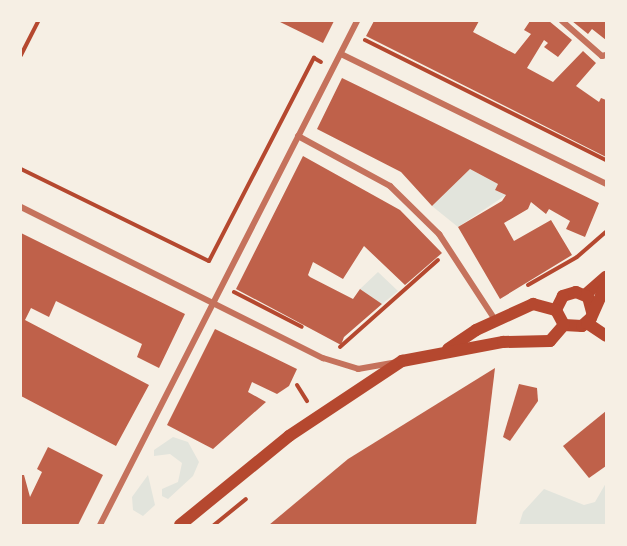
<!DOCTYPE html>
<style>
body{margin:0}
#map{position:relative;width:627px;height:546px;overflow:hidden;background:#f6efe4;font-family:"DejaVu Sans",sans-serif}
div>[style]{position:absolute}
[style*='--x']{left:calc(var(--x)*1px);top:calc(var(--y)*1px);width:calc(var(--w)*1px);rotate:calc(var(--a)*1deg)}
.green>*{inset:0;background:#e2e4dc}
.building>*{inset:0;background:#bf614a}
.path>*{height:4px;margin:-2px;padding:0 2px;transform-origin:2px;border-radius:2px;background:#b5482f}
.minor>*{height:6px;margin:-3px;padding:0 3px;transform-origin:3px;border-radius:3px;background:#c5725c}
.secondary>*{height:12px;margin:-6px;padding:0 6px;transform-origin:6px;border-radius:6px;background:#b5482f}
span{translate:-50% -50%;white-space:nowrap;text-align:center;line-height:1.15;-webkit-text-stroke:6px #f6efe4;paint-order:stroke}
.frame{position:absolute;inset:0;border:22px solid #f6efe4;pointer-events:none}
</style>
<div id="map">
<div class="green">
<div style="clip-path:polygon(470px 169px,498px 184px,495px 190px,506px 195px,458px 227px,432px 206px)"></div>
<div style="clip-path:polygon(378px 272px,398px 291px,382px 304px,360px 289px)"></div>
<div style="clip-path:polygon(173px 437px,188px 442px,199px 462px,193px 476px,168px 499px,162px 496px,162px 489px,178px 482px,182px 463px,170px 454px,154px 456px,154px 450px)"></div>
<div style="clip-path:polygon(148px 475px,155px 505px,143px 516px,133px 510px,132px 497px)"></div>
<div style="clip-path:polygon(606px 483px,606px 525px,519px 525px,523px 512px,544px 489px,584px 505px,595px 502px)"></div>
</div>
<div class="building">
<div style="clip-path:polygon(278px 21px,334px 21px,323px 43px)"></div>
<div style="clip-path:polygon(374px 21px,479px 21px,473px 32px,515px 54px,531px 34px,524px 30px,530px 21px,549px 21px,572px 40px,558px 57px,544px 47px,548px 43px,544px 40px,527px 68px,553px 82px,583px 51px,596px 63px,576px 86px,599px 102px,601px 98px,606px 100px,606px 157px,366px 36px)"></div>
<div style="clip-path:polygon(572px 21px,606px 21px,606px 40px,592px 29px,588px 34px)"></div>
<div style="clip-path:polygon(342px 78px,599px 203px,585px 237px,566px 229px,570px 221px,549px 209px,546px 214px,531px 202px,528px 209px,504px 223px,514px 241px,551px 220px,572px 255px,500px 299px,458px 227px,502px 201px,506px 195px,495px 190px,498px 184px,470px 169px,432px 206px,401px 172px,317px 129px)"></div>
<div style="clip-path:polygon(303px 156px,400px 210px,442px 253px,405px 285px,364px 246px,343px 279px,313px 262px,308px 275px,310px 277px,353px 299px,360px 289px,382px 304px,344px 337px,341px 345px,236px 289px)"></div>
<div style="clip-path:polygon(21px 233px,185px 314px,159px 368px,137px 357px,142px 344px,56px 301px,49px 317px,31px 308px,25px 320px,149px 385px,116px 446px,21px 396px)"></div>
<div style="clip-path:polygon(215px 329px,297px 369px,289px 386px,277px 394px,252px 382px,248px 392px,266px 402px,213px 449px,167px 425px)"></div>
<div style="clip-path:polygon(495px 368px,476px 525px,269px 525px,348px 459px)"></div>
<div style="clip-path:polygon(519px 384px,537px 388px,538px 401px,510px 441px,503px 437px)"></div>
<div style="clip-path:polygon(606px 411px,606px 466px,589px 478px,563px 446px)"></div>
<div style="clip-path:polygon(48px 447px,103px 475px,78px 525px,21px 525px,21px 475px,24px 475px,30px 497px,42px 472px,37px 469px)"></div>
</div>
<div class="path">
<div style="--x:365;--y:40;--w:269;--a:26.5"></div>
<div style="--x:21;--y:55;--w:38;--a:-63"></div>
<div style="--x:21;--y:169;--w:209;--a:26.1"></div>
<div style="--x:209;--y:261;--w:229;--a:-62.7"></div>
<div style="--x:314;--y:58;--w:8;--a:30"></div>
<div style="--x:528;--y:285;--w:56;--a:-29.7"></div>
<div style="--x:577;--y:257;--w:38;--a:-41"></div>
<div style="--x:234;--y:292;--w:76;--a:27.2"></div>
<div style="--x:340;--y:347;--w:131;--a:-41.6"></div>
<div style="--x:297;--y:385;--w:19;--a:58"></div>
<div style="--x:214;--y:525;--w:41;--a:-39.1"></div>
</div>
<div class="minor">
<div style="--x:562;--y:21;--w:53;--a:41.2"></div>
<div style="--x:602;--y:56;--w:4;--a:-14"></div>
<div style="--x:341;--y:54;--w:295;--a:26.1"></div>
<div style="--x:298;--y:136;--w:105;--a:28.5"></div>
<div style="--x:390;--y:186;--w:69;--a:44.4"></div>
<div style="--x:439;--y:234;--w:104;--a:56.8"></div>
<div style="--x:21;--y:207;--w:338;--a:26.6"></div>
<div style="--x:323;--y:358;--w:37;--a:17"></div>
<div style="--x:358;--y:369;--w:36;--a:-10"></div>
<div style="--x:100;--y:525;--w:566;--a:-62.98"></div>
</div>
<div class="secondary">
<div style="--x:585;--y:295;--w:28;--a:-41"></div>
<div style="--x:592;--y:312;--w:16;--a:-105"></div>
<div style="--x:588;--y:297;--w:13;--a:-157"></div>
<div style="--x:576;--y:292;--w:14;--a:163"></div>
<div style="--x:563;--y:296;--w:16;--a:117"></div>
<div style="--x:556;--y:310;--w:17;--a:62"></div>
<div style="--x:564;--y:325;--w:18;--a:3"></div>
<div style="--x:582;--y:326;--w:12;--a:-42"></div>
<div style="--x:591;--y:318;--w:36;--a:-66"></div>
<div style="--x:587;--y:323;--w:23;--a:34"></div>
<div style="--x:448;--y:349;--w:34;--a:-34"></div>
<div style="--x:476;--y:330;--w:63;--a:-24.5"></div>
<div style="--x:533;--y:304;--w:24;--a:15"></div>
<div style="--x:180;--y:525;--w:141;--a:-39.2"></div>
<div style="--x:289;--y:436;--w:136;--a:-33.6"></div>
<div style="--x:402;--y:361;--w:103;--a:-10.7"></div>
<div style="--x:503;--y:342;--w:47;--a:-1.2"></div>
<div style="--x:550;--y:341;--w:21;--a:-49"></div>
</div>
<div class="frame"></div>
</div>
